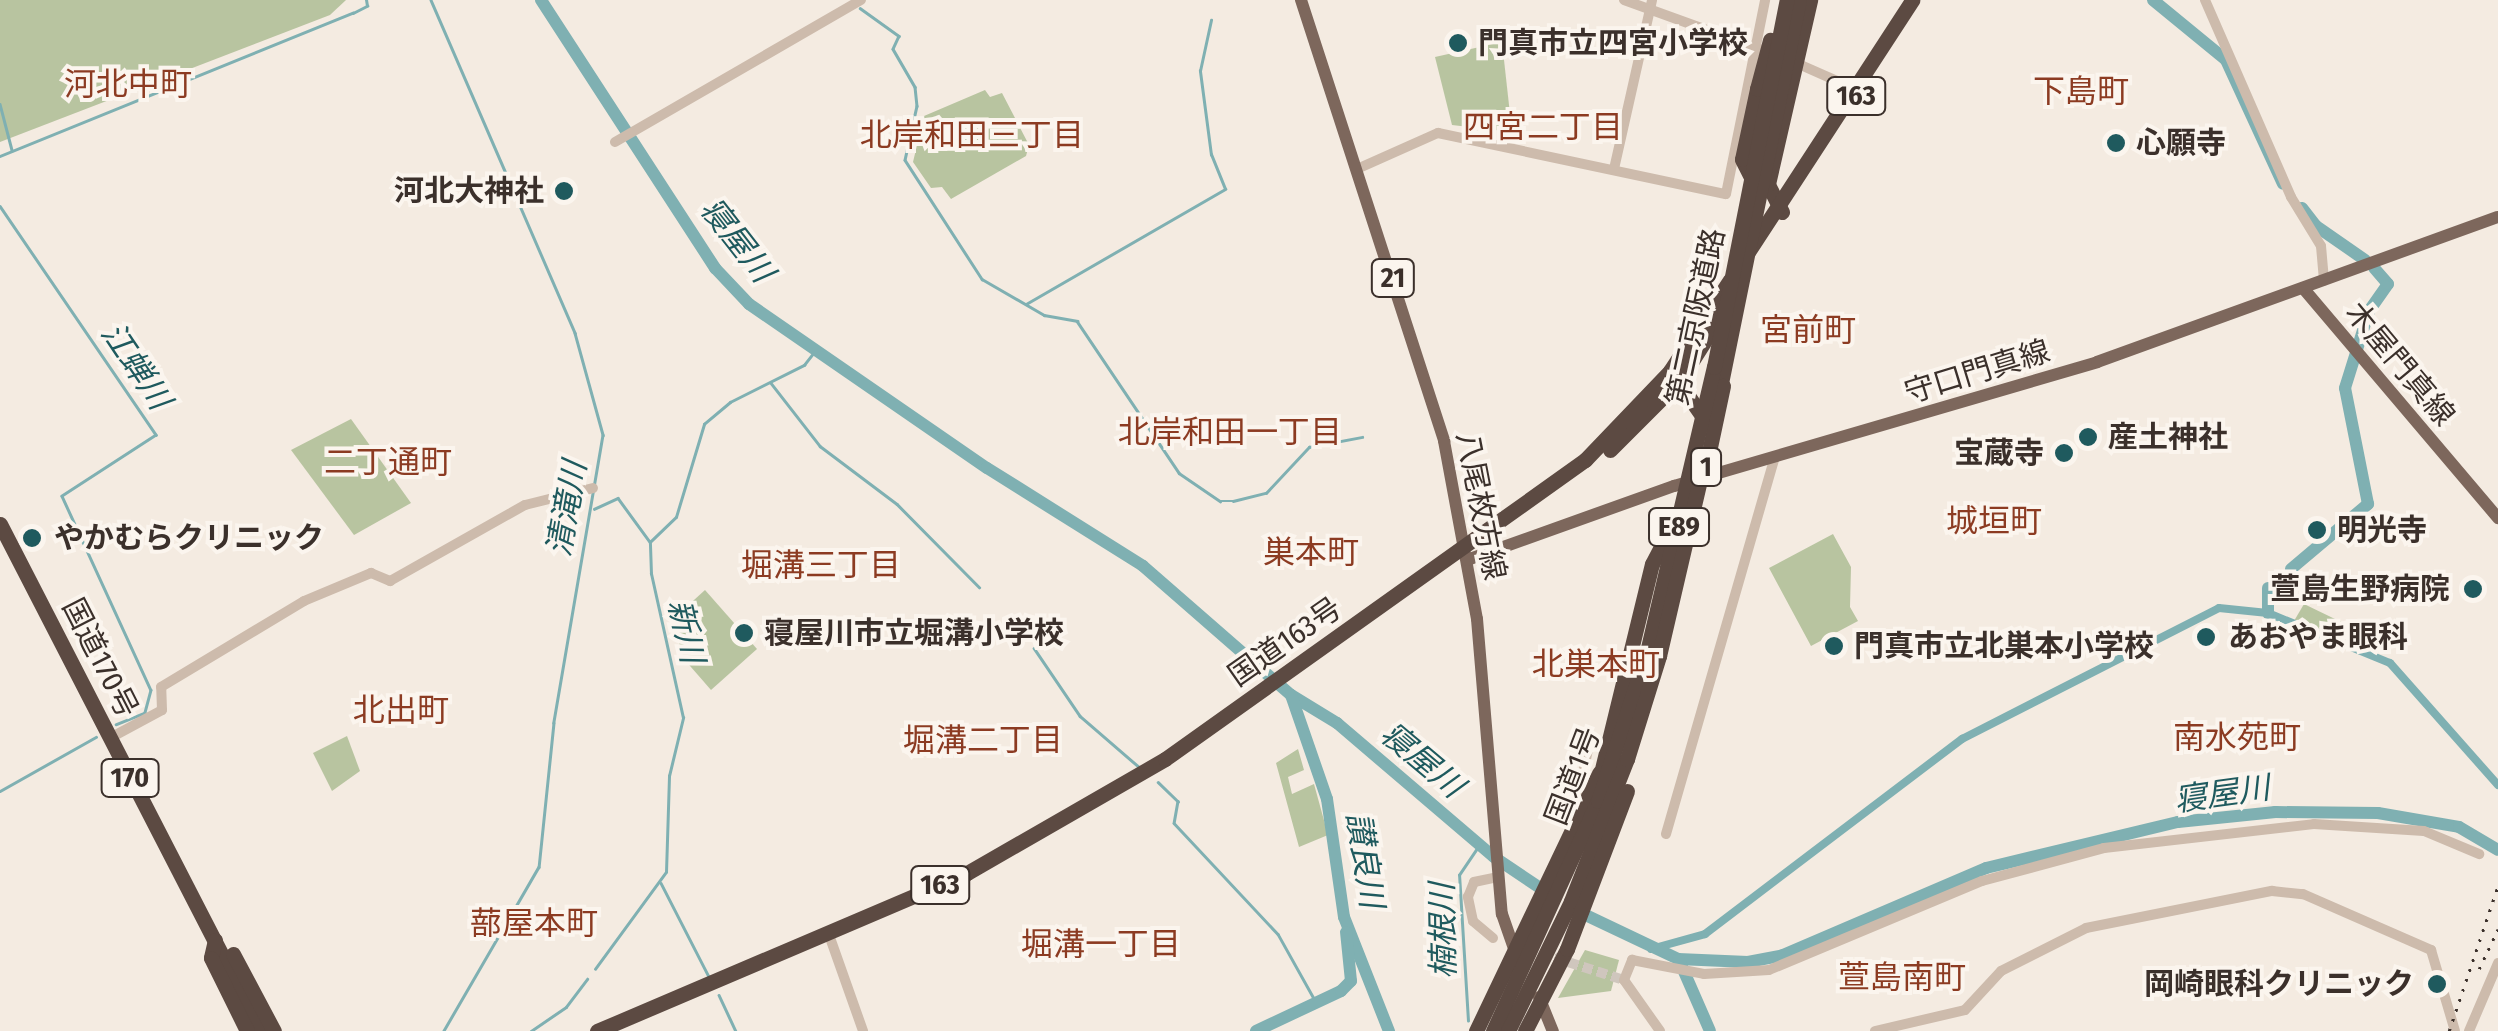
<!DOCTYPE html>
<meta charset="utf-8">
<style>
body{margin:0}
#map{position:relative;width:2498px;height:1031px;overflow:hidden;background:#f4ebe1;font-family:"Fira Sans Condensed","Noto Sans JP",sans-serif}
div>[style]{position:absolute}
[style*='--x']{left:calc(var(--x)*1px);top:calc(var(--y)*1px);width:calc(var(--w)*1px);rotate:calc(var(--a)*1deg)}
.green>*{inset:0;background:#b8c4a0}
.stream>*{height:2.5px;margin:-1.25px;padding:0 1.25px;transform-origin:1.25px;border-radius:1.25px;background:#7fb0b2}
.canal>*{height:8px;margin:-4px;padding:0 4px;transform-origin:4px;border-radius:4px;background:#7fb0b2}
.river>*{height:12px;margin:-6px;padding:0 6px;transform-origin:6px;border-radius:6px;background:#7fb0b2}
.minor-tunnel>*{height:10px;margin-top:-5px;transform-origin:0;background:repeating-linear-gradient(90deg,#cfc6bd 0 10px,transparent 0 15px)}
.minor>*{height:10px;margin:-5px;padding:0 5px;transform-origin:5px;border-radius:5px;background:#cdbbac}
.major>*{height:12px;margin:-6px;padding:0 6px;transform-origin:6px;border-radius:6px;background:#7d675c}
.highway>*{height:15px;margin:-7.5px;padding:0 7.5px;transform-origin:7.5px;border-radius:7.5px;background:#5c4a42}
.rail>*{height:2.5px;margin-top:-1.25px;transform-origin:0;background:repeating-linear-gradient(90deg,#3b302b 0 2.5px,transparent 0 10.5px)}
.highway-bridge>*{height:15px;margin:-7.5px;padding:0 7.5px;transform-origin:7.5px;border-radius:7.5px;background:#5c4a42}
.dots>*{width:28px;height:28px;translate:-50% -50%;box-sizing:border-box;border:5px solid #fbf5ee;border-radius:50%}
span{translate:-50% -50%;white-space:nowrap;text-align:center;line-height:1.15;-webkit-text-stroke:8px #fbf5ee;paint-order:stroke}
.shield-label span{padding:2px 8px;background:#fbf5ee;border:2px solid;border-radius:8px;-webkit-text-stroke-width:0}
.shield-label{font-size:28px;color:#3b302b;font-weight:700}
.poi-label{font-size:30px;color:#3b302b;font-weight:700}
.left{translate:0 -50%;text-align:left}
.right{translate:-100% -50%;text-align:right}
.street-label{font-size:30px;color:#3b302b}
.neighbourhood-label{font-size:32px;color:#8c3b22}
.water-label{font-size:32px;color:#1f5a5e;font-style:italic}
</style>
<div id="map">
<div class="green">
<div style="clip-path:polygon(0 0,346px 0,330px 15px,0 142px)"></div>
<div style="clip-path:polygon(1502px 42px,1512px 132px,1452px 125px,1435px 57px)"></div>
<div style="clip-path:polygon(985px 90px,990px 97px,1002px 93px,1029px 145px,1026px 156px,951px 199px,942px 187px,931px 188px,913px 162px,924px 116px)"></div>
<div style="clip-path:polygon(351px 419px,411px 503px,354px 535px,291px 450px)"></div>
<div style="clip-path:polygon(1833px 534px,1851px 567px,1850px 607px,1858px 621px,1811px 646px,1769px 568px)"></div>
<div style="clip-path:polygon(705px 590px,757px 649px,711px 690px,684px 659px,672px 620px)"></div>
<div style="clip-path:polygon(2304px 604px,2366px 634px,2362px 643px,2294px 621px)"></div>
<div style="clip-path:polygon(347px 736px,360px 771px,332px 791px,313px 753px)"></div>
<div style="clip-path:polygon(1298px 749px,1304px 770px,1288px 777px,1292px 794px,1314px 784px,1328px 835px,1299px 847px,1276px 763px)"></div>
<div style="clip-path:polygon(1585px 950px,1619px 960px,1611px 991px,1558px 998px)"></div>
</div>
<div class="stream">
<div style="--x:431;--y:0;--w:363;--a:66.6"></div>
<div style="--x:575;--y:333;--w:106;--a:74.6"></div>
<div style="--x:603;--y:435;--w:292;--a:99.7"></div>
<div style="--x:554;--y:723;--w:145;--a:95.9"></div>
<div style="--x:539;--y:867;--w:190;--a:120.1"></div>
<div style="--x:860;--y:8;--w:48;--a:35.7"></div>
<div style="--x:899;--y:36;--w:14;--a:115"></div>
<div style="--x:893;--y:49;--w:44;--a:59.9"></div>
<div style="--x:915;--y:87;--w:19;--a:84"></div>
<div style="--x:917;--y:106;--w:55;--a:102.5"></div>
<div style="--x:905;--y:160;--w:142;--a:57.1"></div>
<div style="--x:982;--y:279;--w:72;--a:30.1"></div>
<div style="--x:1044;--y:315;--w:34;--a:10"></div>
<div style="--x:1077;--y:321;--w:183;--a:56.1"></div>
<div style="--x:1179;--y:473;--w:50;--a:34.3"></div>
<div style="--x:1220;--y:501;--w:13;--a:0"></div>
<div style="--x:1233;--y:501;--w:34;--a:-14"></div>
<div style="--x:1266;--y:493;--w:63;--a:-46.9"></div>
<div style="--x:1309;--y:447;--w:54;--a:-10.7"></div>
<div style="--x:0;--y:104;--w:48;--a:75.4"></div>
<div style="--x:0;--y:156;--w:381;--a:-22.1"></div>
<div style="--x:353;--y:13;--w:16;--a:-27"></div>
<div style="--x:367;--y:6;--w:6;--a:-99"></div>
<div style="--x:0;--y:206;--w:277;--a:55.7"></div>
<div style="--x:156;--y:435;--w:112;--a:147"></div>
<div style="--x:62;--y:496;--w:213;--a:65.4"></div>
<div style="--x:151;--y:690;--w:24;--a:105"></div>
<div style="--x:145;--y:713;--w:31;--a:158"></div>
<div style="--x:1026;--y:304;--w:230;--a:-30"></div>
<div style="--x:1225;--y:189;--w:37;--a:-112"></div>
<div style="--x:1211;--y:155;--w:85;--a:-97.5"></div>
<div style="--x:1200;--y:71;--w:52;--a:-77.8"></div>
<div style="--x:771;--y:383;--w:80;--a:52.1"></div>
<div style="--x:820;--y:446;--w:96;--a:37"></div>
<div style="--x:897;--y:504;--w:117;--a:45.3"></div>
<div style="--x:594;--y:509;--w:26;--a:-25"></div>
<div style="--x:618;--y:498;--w:54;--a:54"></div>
<div style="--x:1034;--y:648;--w:82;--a:55.9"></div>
<div style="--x:1080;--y:716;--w:78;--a:40.8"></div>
<div style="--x:1158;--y:782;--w:28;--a:44"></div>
<div style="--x:1178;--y:801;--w:22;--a:100"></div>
<div style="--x:1174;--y:823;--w:152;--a:46.9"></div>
<div style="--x:1278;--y:934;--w:78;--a:60.8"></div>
<div style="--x:0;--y:791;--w:110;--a:-29.4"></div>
<div style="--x:661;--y:883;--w:106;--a:62.9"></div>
<div style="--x:595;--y:969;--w:120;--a:-53.8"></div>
<div style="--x:666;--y:872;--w:96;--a:-88.2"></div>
<div style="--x:669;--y:776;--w:60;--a:-76.4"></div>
<div style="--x:683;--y:718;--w:148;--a:-102.5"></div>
<div style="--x:651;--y:574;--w:32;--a:-92"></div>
<div style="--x:650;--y:542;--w:36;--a:-44"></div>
<div style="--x:676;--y:517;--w:97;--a:-73.2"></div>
<div style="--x:704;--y:424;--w:34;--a:-40"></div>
<div style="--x:730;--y:402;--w:83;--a:-26.6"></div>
<div style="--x:804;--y:365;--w:16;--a:-52"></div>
<div style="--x:719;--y:995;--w:40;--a:65"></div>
<div style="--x:1468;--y:1021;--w:146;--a:-93.5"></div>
<div style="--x:1459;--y:875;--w:36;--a:-56"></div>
<div style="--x:531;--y:1031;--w:42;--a:-34.4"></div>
<div style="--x:566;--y:1007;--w:35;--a:-53"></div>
</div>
<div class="canal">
<div style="--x:1651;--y:949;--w:56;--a:-15.5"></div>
<div style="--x:1705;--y:934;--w:323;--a:-37.2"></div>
<div style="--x:1962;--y:739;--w:288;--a:-27"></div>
<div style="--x:2219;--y:608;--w:49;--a:5.8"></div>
<div style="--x:2268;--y:613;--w:132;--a:22.3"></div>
<div style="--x:2390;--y:663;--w:163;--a:48.5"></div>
</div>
<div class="river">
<div style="--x:541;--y:0;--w:320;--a:57"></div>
<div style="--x:715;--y:268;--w:50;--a:46.6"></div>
<div style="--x:749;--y:304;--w:289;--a:34.6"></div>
<div style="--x:987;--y:468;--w:184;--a:32.1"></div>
<div style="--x:1143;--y:566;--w:196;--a:41.1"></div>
<div style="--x:1291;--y:695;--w:54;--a:31.3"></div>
<div style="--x:1337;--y:723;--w:206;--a:40.5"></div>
<div style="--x:1494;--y:857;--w:66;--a:33.9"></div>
<div style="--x:2153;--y:0;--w:94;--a:39.4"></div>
<div style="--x:2226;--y:60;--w:136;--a:65.3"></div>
<div style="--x:2302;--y:208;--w:23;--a:52"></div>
<div style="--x:2316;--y:226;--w:60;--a:34.8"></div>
<div style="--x:2291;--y:569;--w:101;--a:-40.2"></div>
<div style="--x:2368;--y:504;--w:118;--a:-101.2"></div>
<div style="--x:2345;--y:388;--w:81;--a:-72.7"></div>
<div style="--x:2369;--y:311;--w:33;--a:-55"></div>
<div style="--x:2388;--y:284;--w:21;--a:-131"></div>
<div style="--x:2268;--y:613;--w:25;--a:-90"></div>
<div style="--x:1291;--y:695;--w:110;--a:70.9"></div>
<div style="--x:1327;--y:799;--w:119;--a:81.8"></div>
<div style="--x:1344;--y:917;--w:123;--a:68.5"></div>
<div style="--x:1575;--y:910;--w:114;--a:25.4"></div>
<div style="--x:1678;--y:959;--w:70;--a:2.5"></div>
<div style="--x:1748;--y:962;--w:36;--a:-11"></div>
<div style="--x:1783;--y:955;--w:221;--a:-23.2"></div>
<div style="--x:1986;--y:868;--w:197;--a:-13.5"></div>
<div style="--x:2178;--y:822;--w:98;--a:-5.9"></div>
<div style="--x:2275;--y:812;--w:103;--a:0.6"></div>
<div style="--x:2378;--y:813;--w:82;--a:9.8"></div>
<div style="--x:2459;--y:827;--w:45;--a:30.5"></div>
<div style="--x:1679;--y:960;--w:77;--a:66.4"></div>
<div style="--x:1256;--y:1031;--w:94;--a:-25.2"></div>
<div style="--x:1341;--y:991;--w:14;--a:-45"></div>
<div style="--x:1351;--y:981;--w:49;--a:-95.8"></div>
</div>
<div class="minor-tunnel">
<div style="--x:1540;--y:953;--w:88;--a:17.8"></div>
</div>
<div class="minor">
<div style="--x:1624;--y:0;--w:144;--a:19.9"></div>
<div style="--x:2205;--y:0;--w:215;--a:66.4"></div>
<div style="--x:2291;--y:197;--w:57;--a:58.5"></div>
<div style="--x:2321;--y:246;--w:35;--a:85"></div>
<div style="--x:1794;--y:62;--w:64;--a:23.8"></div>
<div style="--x:615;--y:142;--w:284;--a:-30"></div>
<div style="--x:1357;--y:169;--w:89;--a:-24"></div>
<div style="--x:1438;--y:133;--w:294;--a:12"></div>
<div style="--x:1726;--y:194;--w:198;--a:-78.6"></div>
<div style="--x:1614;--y:169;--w:173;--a:-77.3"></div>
<div style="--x:110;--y:738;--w:59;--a:-28.3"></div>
<div style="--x:162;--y:710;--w:23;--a:-92"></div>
<div style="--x:161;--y:687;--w:167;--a:-31"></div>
<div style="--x:304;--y:601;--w:73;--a:-22.7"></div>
<div style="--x:371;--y:573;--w:21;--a:23"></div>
<div style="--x:390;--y:581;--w:155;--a:-29.4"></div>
<div style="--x:525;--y:505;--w:70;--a:-14"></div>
<div style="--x:1574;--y:813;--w:74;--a:-77.5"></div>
<div style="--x:1666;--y:834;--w:390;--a:-73.9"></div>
<div style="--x:828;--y:932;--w:105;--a:70.5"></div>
<div style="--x:1493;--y:938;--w:26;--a:-140"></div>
<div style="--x:1473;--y:921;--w:25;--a:-102"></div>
<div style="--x:1468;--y:897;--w:16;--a:-68"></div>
<div style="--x:1474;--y:882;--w:25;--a:-12"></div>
<div style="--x:1660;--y:1031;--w:62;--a:-125.2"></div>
<div style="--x:1624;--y:980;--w:22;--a:-68"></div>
<div style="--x:1632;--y:960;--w:73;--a:11"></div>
<div style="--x:1704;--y:974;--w:65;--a:-3.5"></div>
<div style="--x:1769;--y:970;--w:231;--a:-22.7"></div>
<div style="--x:1982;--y:881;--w:126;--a:-15.1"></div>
<div style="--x:2104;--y:848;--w:211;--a:-6.5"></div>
<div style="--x:2314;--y:824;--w:110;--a:3.6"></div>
<div style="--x:2424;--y:831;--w:60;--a:22.7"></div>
<div style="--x:1875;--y:1031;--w:92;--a:-13.1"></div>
<div style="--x:1965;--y:1010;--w:53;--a:-47.3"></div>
<div style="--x:2001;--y:971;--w:95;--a:-26.8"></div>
<div style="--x:2086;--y:928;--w:190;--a:-11.3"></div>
<div style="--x:2272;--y:891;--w:31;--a:6"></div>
<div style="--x:2303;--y:894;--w:140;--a:23.6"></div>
<div style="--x:2431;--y:950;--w:84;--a:73.5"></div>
<div style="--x:2469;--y:1031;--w:74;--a:-66.9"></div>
</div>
<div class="major">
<div style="--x:1301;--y:0;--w:464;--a:72"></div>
<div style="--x:1444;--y:441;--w:181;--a:79.5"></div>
<div style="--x:1477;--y:619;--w:296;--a:85.2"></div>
<div style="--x:1502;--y:914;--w:46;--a:70.8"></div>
<div style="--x:2303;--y:288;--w:302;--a:49.7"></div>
<div style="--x:1467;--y:560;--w:220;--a:-19.7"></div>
<div style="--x:1674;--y:486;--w:441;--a:-16.3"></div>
<div style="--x:2097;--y:362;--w:426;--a:-19.9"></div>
<div style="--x:1539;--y:997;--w:37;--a:68"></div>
</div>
<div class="highway">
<div style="--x:1756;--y:187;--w:31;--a:-117"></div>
<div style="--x:1742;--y:159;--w:72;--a:-77.9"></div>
<div style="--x:1782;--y:212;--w:31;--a:-117"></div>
<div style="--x:1768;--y:184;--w:189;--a:-77.1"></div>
<div style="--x:1748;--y:252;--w:301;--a:-56.9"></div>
<div style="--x:1673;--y:374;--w:56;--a:55.2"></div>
<div style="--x:1610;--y:450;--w:99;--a:-45"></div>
<div style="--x:1680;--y:380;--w:83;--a:-57.8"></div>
<div style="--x:0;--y:524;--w:570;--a:62.76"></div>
<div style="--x:1600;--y:777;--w:219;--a:-76.3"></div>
<div style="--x:1652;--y:564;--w:47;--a:-62.4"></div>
<div style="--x:215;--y:940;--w:18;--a:103"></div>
<div style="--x:211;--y:958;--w:81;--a:63.7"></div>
<div style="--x:233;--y:954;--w:87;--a:62"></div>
<div style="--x:597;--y:1031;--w:402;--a:-23.1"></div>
<div style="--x:967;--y:873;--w:228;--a:-29.9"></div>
<div style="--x:1165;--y:759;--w:516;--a:-35.45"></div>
<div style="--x:1585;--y:460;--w:123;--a:-46.3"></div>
<div style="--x:1670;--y:371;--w:109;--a:-56.6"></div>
</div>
<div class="rail">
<div style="--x:2479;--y:969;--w:44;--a:-64.6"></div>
<div style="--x:2449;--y:1031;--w:154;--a:-71.4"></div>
</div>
<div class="highway-bridge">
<div style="--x:1757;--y:89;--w:51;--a:-75.1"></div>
<div style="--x:1719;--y:393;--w:401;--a:-78.5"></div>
<div style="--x:1706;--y:466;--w:82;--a:-78"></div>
<div style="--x:1476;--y:1031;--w:286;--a:-64.5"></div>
<div style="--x:1493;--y:1031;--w:253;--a:-65.5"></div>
<div style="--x:1598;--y:801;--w:157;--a:-71.8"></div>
<div style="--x:1647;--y:652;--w:293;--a:-76.8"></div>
<div style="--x:1714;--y:367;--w:374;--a:-78.8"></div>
<div style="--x:1508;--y:1031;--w:144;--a:-64.1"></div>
<div style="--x:1571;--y:901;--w:153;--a:-68.5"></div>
<div style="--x:1627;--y:759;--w:108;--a:-72.7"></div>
<div style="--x:1659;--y:656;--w:202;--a:-76.9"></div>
<div style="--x:1525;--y:1031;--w:92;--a:-62.9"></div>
<div style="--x:1567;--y:949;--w:169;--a:-69.2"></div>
</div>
<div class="dots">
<div style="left:1458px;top:43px;background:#1f5a5e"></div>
<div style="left:2116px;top:143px;background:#1f5a5e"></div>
<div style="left:564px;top:191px;background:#1f5a5e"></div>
<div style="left:2088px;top:437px;background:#1f5a5e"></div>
<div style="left:2064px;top:453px;background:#1f5a5e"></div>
<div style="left:2317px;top:530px;background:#1f5a5e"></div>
<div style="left:32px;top:538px;background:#1f5a5e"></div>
<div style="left:2473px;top:589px;background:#1f5a5e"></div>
<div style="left:744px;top:633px;background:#1f5a5e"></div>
<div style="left:2206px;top:637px;background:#1f5a5e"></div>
<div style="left:1834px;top:646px;background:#1f5a5e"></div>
<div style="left:2437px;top:984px;background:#1f5a5e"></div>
</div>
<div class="shield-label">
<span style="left:1856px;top:96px">163</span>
<span style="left:1393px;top:278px">21</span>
<span style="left:1706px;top:467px">1</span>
<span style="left:1679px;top:527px">E89</span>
<span style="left:130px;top:778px">170</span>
<span style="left:940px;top:885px">163</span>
</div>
<div class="poi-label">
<span class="left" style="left:1478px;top:43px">門真市立四宮小学校</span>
<span class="left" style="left:2136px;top:143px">心願寺</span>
<span class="right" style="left:544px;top:191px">河北大神社</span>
<span class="left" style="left:2108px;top:437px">産土神社</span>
<span class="right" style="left:2044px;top:453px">宝蔵寺</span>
<span class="left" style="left:2337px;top:530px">明光寺</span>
<span class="left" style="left:54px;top:538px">やかむらクリニック</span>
<span class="right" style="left:2450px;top:589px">萱島生野病院</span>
<span class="left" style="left:764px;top:633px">寝屋川市立堀溝小学校</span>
<span class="left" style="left:2228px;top:637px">あおやま眼科</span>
<span class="left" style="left:1854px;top:646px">門真市立北巣本小学校</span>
<span class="right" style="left:2414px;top:984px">岡崎眼科クリニック</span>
</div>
<div class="street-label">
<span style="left:1696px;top:317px;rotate:-78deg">第二京阪道路</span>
<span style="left:2400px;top:364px;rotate:50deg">木屋門真線</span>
<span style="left:1977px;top:372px;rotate:-17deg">守口門真線</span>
<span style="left:1481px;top:506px;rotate:79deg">八尾枚方線</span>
<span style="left:1285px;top:642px;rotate:-35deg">国道163号</span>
<span style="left:100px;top:658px;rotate:63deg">国道170号</span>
<span style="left:1573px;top:776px;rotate:-69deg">国道1号</span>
</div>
<div class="neighbourhood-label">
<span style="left:128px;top:84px">河北中町</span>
<span style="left:2081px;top:91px">下島町</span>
<span style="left:1543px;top:127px">四宮二丁目</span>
<span style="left:972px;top:135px">北岸和田三丁目</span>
<span style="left:1808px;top:330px">宮前町</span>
<span style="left:1230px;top:432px">北岸和田一丁目</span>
<span style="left:388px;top:462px">二丁通町</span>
<span style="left:1994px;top:521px">城垣町</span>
<span style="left:1311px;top:552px">巣本町</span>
<span style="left:821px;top:565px">堀溝三丁目</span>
<span style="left:1596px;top:664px">北巣本町</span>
<span style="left:401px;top:710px">北出町</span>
<span style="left:2237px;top:737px">南水苑町</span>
<span style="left:983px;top:740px">堀溝二丁目</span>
<span style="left:534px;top:923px">蔀屋本町</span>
<span style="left:1101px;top:944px">堀溝一丁目</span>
<span style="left:1902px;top:977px">萱島南町</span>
</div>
<div class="water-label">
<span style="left:737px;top:240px;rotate:52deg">寝屋川</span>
<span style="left:136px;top:366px;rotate:56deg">江蝉川</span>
<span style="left:567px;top:509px;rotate:-80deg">清滝川</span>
<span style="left:686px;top:631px;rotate:77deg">新川</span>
<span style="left:1422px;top:760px;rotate:40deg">寝屋川</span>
<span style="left:2222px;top:794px;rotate:-8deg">寝屋川</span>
<span style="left:1365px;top:860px;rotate:81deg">讃良川</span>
<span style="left:1443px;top:931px;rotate:-91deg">楠根川</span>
</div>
</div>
